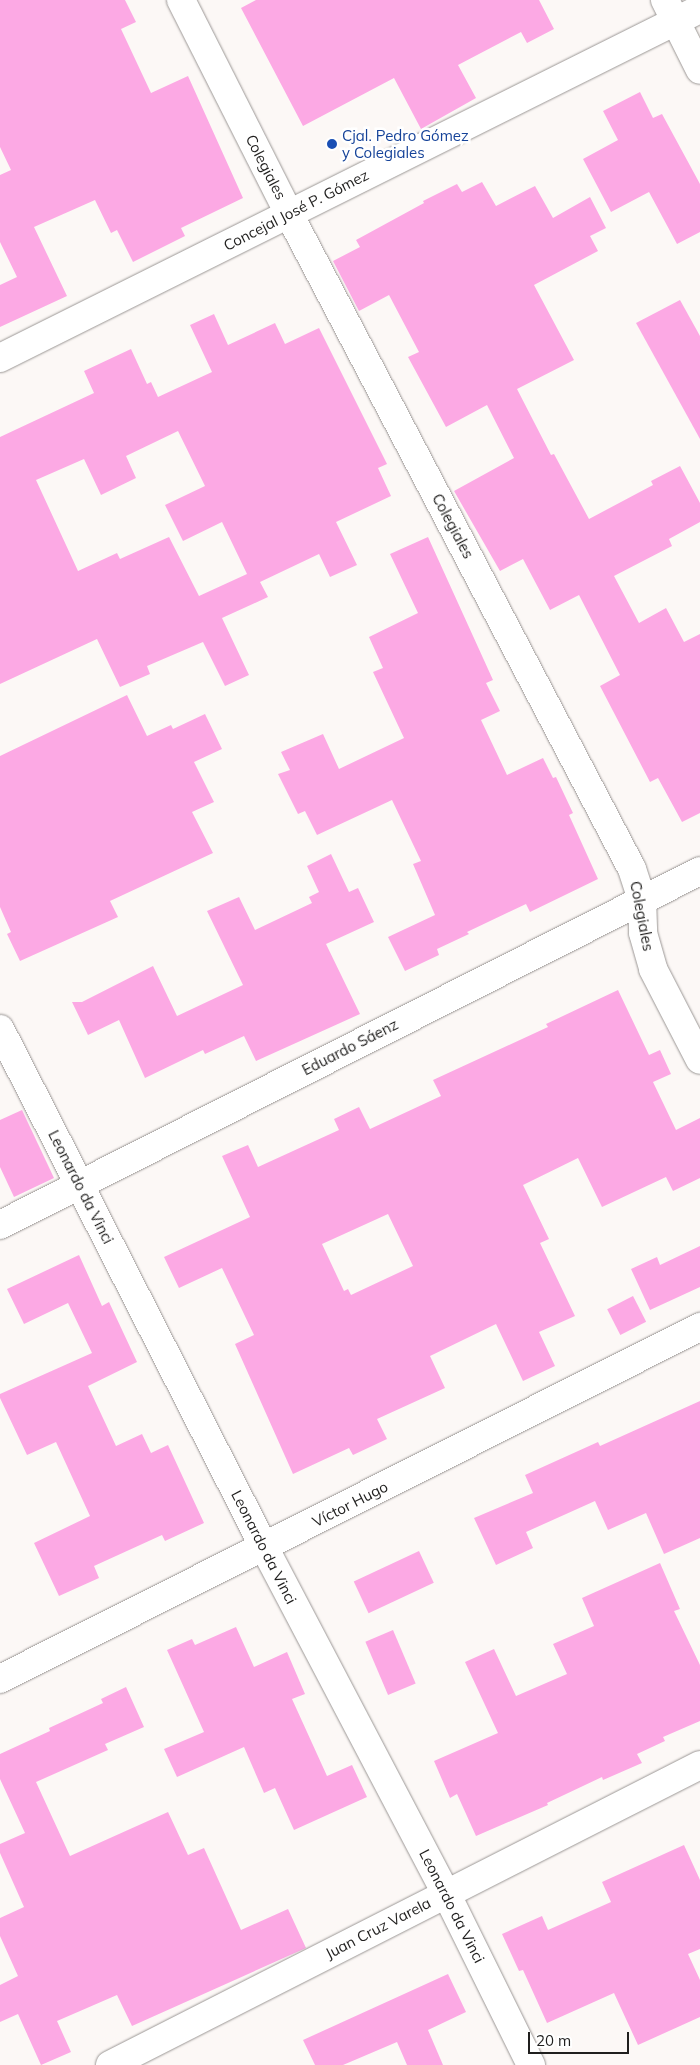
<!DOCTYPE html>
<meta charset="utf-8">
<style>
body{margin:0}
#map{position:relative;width:700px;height:2065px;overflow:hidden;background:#fcf8f6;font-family:Mulish,sans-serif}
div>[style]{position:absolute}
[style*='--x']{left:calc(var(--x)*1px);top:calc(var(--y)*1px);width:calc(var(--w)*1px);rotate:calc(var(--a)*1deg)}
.building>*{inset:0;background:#fca9e4;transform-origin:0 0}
.roads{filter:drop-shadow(0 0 1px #9b9795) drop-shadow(0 0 1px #9b9795)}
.minor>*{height:28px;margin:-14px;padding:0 14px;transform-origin:14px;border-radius:14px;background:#fff}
.dots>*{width:14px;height:14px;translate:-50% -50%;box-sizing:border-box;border:2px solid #fff;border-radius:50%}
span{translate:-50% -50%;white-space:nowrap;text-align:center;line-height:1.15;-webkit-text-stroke:5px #fff;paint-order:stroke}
.transit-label{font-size:15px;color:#164399}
.left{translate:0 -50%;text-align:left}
.street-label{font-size:15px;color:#201f1e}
.scale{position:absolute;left:528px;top:2032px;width:101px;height:22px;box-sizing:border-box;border:2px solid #201f1e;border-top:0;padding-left:6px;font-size:15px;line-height:18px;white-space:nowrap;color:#201f1e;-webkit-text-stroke:4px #fff;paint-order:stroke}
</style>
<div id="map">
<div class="building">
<div style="clip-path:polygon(0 0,125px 0,136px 22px,121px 29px,151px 93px,188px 76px,243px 198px,181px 228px,185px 236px,133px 262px,117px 230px,111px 233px,95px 200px,34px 227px,67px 296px,0 327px,0 285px,17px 277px,0 242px,0 175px,11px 170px,0 147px)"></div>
<div style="clip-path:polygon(256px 0,539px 0,554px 29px,527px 43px,521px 32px,458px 65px,476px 98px,421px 129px,394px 78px,303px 126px,241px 8px)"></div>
<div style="clip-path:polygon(640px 92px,653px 118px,662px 114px,700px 184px,700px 232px,677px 244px,649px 192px,611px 212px,583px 159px,618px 140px,603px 111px)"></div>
<div style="clip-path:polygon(482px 182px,496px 206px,535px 186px,553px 218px,590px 197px,606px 228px,590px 236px,598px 251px,534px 285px,574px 360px,517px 389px,551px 455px,554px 454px,589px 519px,653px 485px,651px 481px,680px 466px,700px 503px,700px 522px,669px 539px,672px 546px,614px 576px,639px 623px,666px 608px,684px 642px,700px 634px,700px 813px,682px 822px,658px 778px,650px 782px,600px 686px,620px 675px,579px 595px,550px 610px,523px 559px,500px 571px,454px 491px,514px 458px,487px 405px,446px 427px,408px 357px,419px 352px,389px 295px,359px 311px,333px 261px,360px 247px,356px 240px,424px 203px,423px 201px,457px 184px,462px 192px)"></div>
<div style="clip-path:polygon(680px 300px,700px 336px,700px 439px,636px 323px)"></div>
<div style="clip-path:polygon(evenodd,214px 314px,228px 345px,275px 323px,285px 344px,319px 328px,387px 464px,378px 468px,391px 496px,336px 522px,357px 565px,330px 577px,319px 554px,260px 582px,268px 597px,222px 618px,249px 675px,225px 686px,203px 642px,147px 666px,150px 674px,120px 687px,97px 639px,0 684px,0 437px,94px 393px,84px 371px,131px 349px,147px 384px,151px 382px,158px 397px,212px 372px,190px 325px,214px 314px,178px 431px,205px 486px,165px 505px,183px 541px,222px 522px,247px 574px,199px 596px,169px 537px,120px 559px,117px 553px,78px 571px,36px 480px,84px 459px,101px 495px,136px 478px,126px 456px,178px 431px)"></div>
<div style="clip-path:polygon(428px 537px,493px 680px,486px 683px,500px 711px,481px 720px,507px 775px,543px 758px,553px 778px,556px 777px,573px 813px,569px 815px,598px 879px,530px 912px,526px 904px,467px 932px,469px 934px,437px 949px,439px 955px,405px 971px,388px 937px,435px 915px,413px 864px,421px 861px,392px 800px,317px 835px,305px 811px,298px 814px,278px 774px,290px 770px,281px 752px,323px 734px,339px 769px,404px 738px,373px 672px,383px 668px,369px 637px,418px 613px,390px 554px)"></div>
<div style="clip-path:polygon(127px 695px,147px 736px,171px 725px,173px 729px,205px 714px,222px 749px,194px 762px,214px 802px,192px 812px,213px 853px,110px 901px,118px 917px,20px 961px,7px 934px,11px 932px,0 907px,0 756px)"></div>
<div style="clip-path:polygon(331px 854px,349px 892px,358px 888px,374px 922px,326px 944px,360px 1014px,256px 1061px,244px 1036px,205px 1054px,203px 1050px,145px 1078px,119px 1020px,88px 1035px,72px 1002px,82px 1002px,153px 966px,177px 1016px,243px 985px,207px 911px,239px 897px,255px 930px,312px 903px,309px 897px,319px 892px,307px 866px)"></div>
<div style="clip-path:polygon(evenodd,618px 990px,649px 1055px,660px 1050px,671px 1074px,653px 1082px,676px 1130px,700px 1118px,700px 1178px,673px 1191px,666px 1177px,602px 1207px,578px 1158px,523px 1185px,549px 1239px,540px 1243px,575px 1316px,539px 1332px,555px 1366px,523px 1381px,496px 1324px,430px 1356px,445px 1388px,377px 1419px,387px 1439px,353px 1455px,349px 1448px,293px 1474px,235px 1344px,254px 1335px,222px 1268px,179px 1288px,164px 1257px,250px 1217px,222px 1156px,248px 1145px,258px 1167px,339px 1130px,334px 1119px,359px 1107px,370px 1129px,441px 1096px,433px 1080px,548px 1027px,546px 1024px,618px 990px,388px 1214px,413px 1266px,351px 1295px,348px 1289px,344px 1291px,322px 1244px,388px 1214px)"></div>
<div style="clip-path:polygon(22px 1110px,54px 1178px,14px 1197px,0 1167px,0 1120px)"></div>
<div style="clip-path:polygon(700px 1246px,700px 1287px,650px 1310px,631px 1269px,657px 1257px,660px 1265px)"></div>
<div style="clip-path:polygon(79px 1255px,102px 1306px,109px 1302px,137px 1362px,88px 1386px,116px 1446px,142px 1434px,151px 1453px,168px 1445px,204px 1523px,165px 1541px,162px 1535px,94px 1566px,99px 1578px,59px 1596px,34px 1543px,90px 1516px,56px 1442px,27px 1455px,0 1398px,0 1394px,92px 1353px,68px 1303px,24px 1324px,7px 1289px)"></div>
<div style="left:633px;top:1296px;width:29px;height:29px;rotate:63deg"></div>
<div style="clip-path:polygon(700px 1401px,700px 1538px,664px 1554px,646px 1513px,608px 1530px,595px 1501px,526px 1532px,533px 1548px,496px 1565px,474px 1518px,533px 1493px,525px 1475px,598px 1442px,600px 1446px)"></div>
<div style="left:419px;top:1551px;width:35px;height:72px;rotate:65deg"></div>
<div style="clip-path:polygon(660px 1563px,680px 1609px,674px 1611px,700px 1665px,700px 1721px,663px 1737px,665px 1741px,637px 1754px,642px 1763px,603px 1780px,602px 1777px,547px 1803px,548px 1805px,476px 1836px,457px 1794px,450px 1798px,434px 1761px,498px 1733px,465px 1662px,494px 1649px,516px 1696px,567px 1674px,553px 1644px,594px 1626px,582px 1598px)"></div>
<div style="clip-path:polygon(236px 1627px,254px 1667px,287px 1652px,305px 1694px,292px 1699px,327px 1776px,352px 1765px,367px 1797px,294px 1830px,275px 1788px,264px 1793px,244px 1747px,177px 1777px,164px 1749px,204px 1732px,167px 1650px,192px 1639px,195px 1645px)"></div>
<div style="left:393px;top:1630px;width:58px;height:30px;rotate:67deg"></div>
<div style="clip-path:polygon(126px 1687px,144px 1727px,105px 1744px,108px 1750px,36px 1782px,70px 1856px,168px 1812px,188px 1855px,204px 1848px,241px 1930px,288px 1909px,306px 1948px,132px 2026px,117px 1995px,57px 2021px,71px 2052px,41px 2065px,18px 2014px,0 2022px,0 1985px,18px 1976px,0 1936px,0 1918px,24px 1907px,0 1853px,0 1844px,25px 1833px,0 1779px,0 1754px,50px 1731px,49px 1728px,103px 1703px,101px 1699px)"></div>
<div style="clip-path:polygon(684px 1845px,700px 1880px,700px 1949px,688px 1954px,700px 1980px,700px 2017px,638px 2045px,614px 1993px,547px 2023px,523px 1970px,519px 1971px,502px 1934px,542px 1916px,548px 1930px,611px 1902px,602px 1882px)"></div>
<div style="clip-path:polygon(448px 1974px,466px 2012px,428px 2030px,443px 2065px,407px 2065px,397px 2042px,343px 2065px,315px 2065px,303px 2040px)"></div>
</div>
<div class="roads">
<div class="minor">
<div style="--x:181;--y:0;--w:240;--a:63.2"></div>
<div style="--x:289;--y:214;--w:739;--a:62.36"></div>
<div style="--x:632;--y:869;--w:32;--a:72"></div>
<div style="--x:642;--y:899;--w:34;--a:88"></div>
<div style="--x:643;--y:933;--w:37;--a:74"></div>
<div style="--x:653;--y:969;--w:102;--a:62.7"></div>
<div style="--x:665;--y:0;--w:78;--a:63.4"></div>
<div style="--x:0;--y:358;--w:782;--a:-26.5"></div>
<div style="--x:0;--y:1029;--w:581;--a:62.99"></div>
<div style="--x:264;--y:1547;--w:391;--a:62.3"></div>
<div style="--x:446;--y:1893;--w:192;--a:63.7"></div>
<div style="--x:0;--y:1225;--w:784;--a:-26.83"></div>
<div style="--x:0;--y:1679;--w:784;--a:-26.7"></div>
<div style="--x:110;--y:2065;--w:662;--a:-26.95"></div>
</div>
</div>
<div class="dots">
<div style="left:332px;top:144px;background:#1a4fb4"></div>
</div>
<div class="transit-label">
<span class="left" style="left:342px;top:144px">Cjal. Pedro Gómez<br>y Colegiales</span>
</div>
<div class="street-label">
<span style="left:266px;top:167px;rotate:63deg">Colegiales</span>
<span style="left:296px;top:210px;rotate:-27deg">Concejal José P. Gómez</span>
<span style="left:453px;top:526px;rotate:62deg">Colegiales</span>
<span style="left:642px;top:916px;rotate:79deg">Colegiales</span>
<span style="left:350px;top:1047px;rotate:-27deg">Eduardo Sáenz</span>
<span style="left:81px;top:1187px;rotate:63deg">Leonardo da Vinci</span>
<span style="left:350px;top:1504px;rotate:-27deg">Víctor Hugo</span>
<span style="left:264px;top:1547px;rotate:63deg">Leonardo da Vinci</span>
<span style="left:452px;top:1906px;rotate:63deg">Leonardo da Vinci</span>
<span style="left:378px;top:1928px;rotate:-27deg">Juan Cruz Varela</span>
</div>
<div class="scale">20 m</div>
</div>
